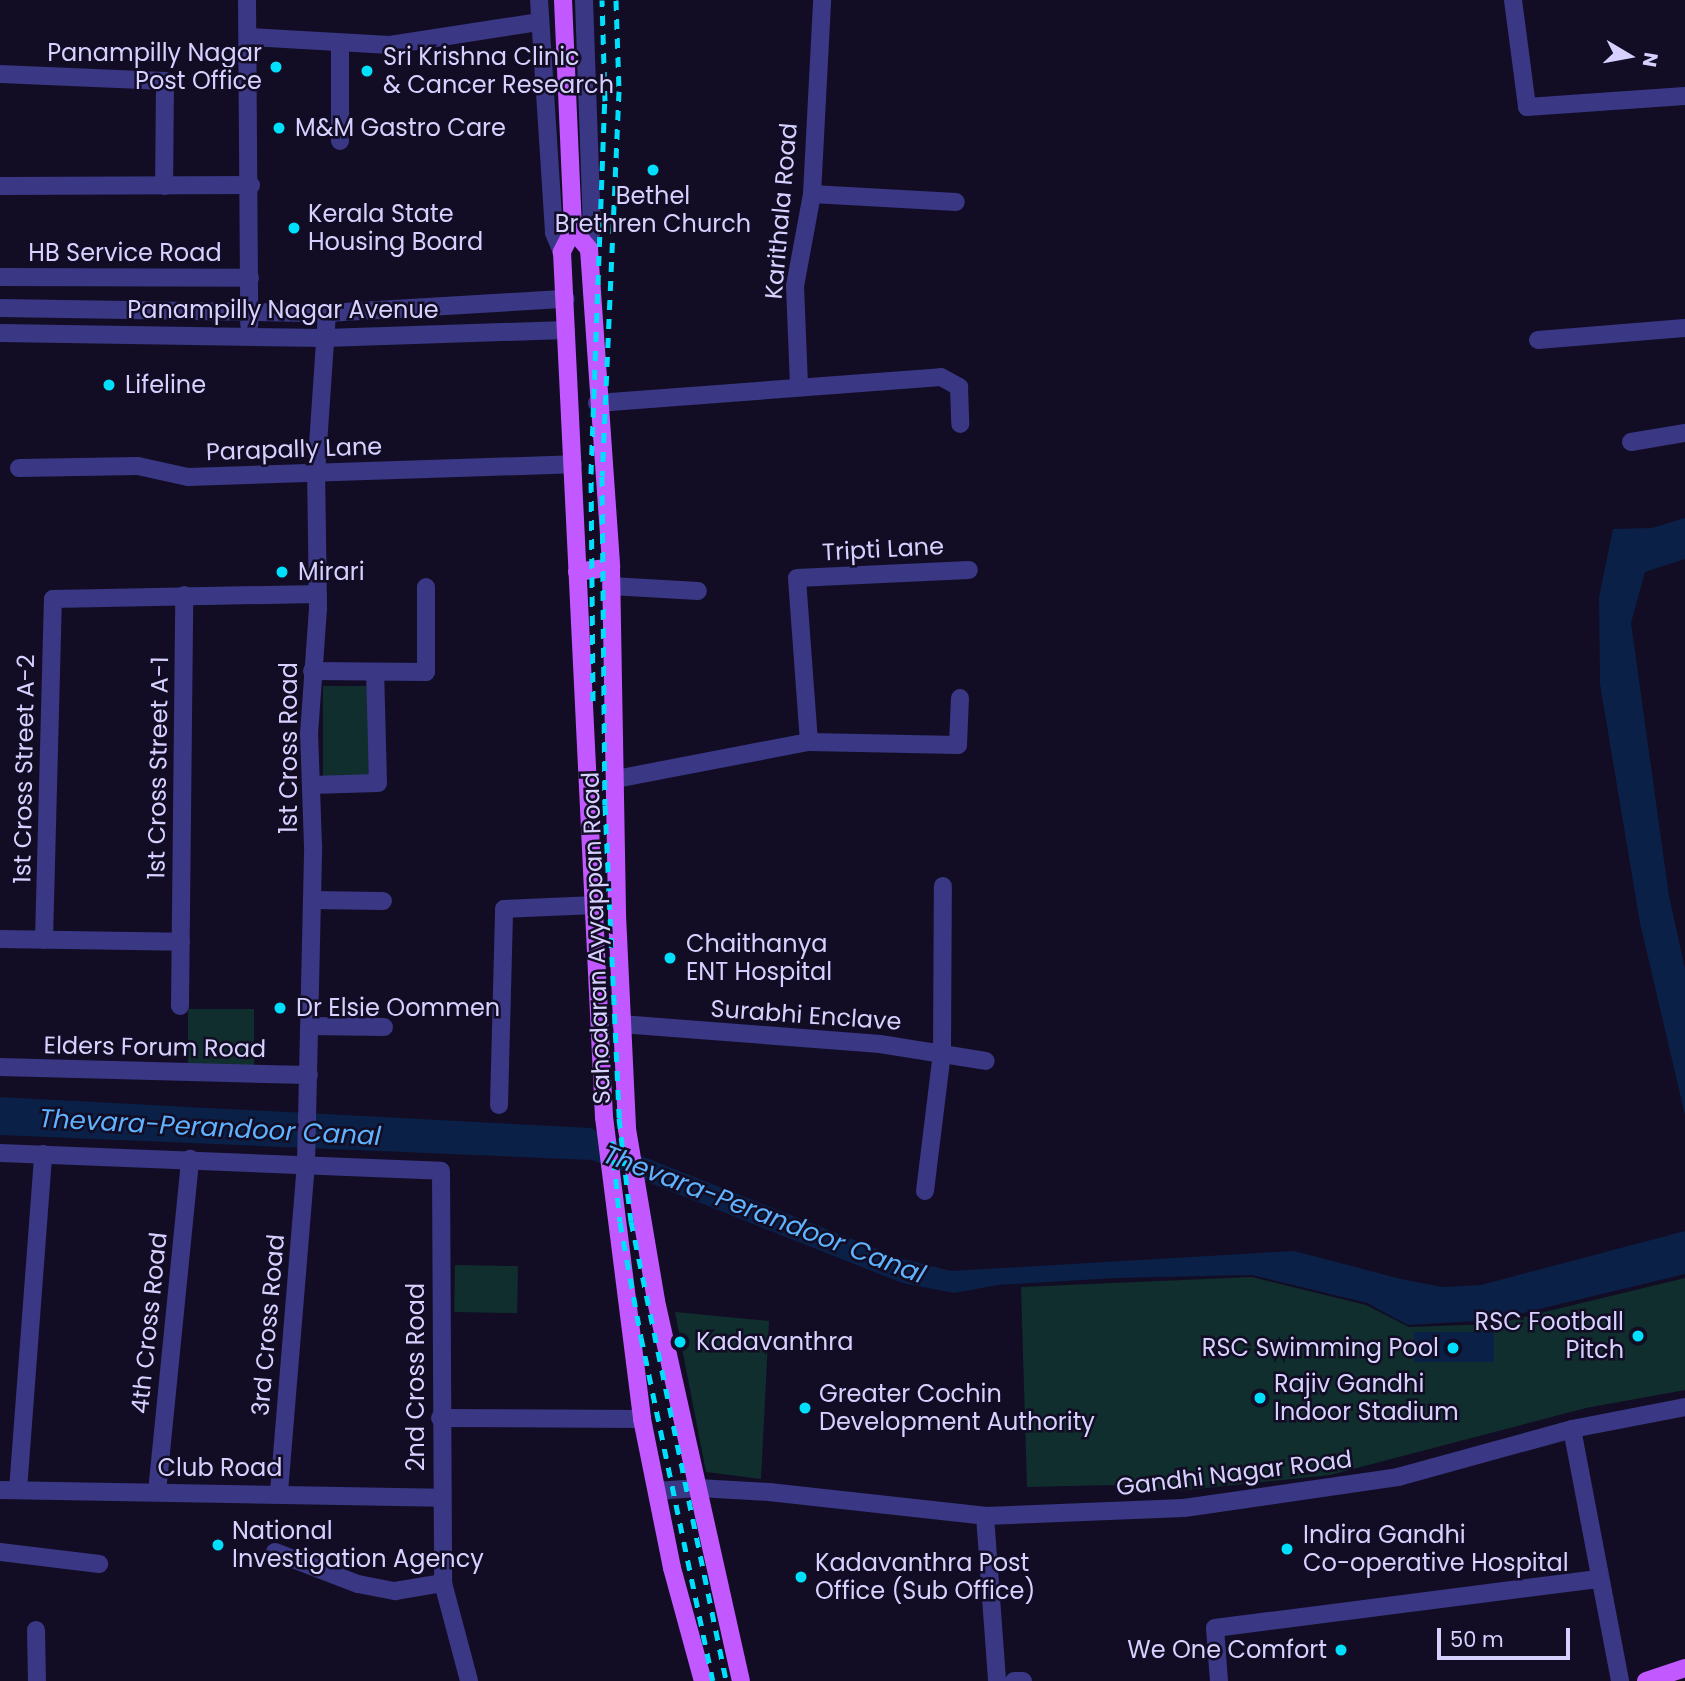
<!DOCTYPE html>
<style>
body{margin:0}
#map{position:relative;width:1685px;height:1681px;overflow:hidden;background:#120d24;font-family:Poppins,sans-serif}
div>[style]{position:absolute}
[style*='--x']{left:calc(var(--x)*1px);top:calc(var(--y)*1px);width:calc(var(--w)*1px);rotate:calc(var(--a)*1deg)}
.green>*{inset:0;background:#102e2e;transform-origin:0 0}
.water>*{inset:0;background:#0a2047;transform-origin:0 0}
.minor>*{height:18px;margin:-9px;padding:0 9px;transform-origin:9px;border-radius:9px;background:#3a3785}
.major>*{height:18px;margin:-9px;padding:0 9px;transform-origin:9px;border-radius:9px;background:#c258ff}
.rail>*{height:5px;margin-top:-2.5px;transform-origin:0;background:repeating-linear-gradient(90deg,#00e0fc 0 10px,transparent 0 19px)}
.dots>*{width:19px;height:19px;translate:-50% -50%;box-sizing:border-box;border:4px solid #120d24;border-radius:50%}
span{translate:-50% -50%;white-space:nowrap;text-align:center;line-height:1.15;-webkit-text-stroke:5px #120d24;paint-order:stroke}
.poi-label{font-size:24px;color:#d6d1ff}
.right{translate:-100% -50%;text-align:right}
.left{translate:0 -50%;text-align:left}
.street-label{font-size:24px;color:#d6d1ff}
.water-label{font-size:26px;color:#5fb3ff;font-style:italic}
.north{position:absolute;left:1594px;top:21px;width:70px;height:70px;-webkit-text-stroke:5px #120d24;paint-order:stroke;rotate:100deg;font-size:19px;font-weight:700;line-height:28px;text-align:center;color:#d6d1ff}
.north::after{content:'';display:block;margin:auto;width:24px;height:32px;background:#d6d1ff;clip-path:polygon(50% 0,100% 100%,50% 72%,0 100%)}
.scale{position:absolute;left:1437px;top:1628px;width:133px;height:32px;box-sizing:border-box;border:4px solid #d6d1ff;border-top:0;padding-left:9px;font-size:21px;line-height:24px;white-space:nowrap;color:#d6d1ff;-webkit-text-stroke:5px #120d24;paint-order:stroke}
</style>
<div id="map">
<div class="green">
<div style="left:323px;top:686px;width:48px;height:94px"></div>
<div style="left:188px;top:1009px;width:66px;height:56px"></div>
<div style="left:455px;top:1265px;width:63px;height:47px;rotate:1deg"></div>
<div style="clip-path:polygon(1252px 1277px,1366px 1305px,1409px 1327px,1495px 1324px,1685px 1278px,1685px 1390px,1586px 1408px,1330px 1475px,1177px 1491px,1113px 1485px,1027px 1487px,1021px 1287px)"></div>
<div style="clip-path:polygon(675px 1312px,769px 1321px,761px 1479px,706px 1472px)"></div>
</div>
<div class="water">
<div style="clip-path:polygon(1685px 518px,1685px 559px,1645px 572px,1631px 623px,1669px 896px,1685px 969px,1685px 1115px,1640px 923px,1600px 684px,1599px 597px,1613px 529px,1652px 528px)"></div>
<div style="clip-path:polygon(0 1097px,591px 1128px,636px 1154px,900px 1258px,951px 1271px,1294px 1251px,1401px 1279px,1442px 1287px,1481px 1285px,1685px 1231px,1685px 1274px,1494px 1320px,1408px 1325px,1367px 1303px,1252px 1275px,1115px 1278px,998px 1285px,954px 1293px,902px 1283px,592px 1160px,0 1135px)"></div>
<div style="left:1494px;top:1332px;width:30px;height:80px;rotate:90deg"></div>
</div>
<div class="minor">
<div style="--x:247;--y:0;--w:325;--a:89.6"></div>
<div style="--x:539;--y:0;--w:233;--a:86.3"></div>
<div style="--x:554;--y:233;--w:21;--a:67"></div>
<div style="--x:584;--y:0;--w:225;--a:88"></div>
<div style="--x:592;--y:225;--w:24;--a:97"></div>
<div style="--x:1513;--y:0;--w:108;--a:82.5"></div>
<div style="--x:1527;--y:107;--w:158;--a:-4"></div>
<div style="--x:248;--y:37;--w:142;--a:3.2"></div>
<div style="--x:390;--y:45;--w:151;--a:-8.8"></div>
<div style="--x:0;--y:74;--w:165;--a:2.4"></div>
<div style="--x:165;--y:81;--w:105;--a:90.5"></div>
<div style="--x:340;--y:141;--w:98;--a:-90"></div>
<div style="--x:0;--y:186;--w:251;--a:-0.2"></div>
<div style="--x:812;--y:194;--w:144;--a:3.2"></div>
<div style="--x:0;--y:277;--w:250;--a:0.2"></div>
<div style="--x:0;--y:308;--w:327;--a:0.9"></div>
<div style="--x:327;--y:313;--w:239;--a:-3.4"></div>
<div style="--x:0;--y:333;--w:325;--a:0.9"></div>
<div style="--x:325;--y:338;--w:241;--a:-1.9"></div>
<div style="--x:1538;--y:340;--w:147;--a:-4.7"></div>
<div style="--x:799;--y:385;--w:99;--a:-92.3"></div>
<div style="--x:795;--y:286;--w:94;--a:-79.5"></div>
<div style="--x:812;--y:194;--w:194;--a:-87"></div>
<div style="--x:597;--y:403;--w:345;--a:-4.3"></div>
<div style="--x:941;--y:377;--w:21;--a:29"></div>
<div style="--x:959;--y:387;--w:37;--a:88"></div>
<div style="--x:1631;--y:442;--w:55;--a:-9.5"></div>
<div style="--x:19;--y:468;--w:119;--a:-1"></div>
<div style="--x:138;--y:466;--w:51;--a:12.4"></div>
<div style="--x:188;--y:477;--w:385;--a:-1.9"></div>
<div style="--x:611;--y:586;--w:87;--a:3.3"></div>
<div style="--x:312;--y:671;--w:114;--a:0.5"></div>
<div style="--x:426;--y:672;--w:85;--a:-90"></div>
<div style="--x:809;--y:742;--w:164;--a:-94.2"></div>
<div style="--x:797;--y:578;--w:172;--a:-2.7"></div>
<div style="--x:616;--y:779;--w:197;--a:-10.9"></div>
<div style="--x:809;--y:742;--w:149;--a:1.2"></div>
<div style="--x:958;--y:745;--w:47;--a:-87.6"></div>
<div style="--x:311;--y:785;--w:67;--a:-1.7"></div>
<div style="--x:378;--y:783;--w:111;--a:-91.5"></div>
<div style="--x:312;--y:900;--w:71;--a:0.8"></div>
<div style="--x:0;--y:939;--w:181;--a:0.9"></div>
<div style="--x:44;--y:940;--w:341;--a:-88.5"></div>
<div style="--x:53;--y:599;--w:265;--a:-1.1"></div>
<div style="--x:180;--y:1006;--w:411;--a:-89.4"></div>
<div style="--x:621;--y:1024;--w:260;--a:4.4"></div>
<div style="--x:880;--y:1044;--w:107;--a:9.1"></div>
<div style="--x:310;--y:1026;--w:74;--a:0.8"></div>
<div style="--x:0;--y:1067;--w:309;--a:1.5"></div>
<div style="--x:499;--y:1105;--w:196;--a:-88.5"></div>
<div style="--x:504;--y:909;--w:92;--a:-2.5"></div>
<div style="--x:0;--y:1153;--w:441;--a:2.3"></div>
<div style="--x:441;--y:1171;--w:412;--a:89.7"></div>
<div style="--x:443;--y:1583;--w:101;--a:75.1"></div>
<div style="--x:925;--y:1191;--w:140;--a:-83"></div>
<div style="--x:942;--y:1052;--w:166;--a:-89.7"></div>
<div style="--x:440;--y:1418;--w:202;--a:0.3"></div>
<div style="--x:1572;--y:1429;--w:257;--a:79.2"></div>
<div style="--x:0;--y:1490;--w:440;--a:1"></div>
<div style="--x:18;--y:1490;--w:337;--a:-85.7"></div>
<div style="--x:657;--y:1491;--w:41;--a:-4.2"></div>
<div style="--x:698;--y:1488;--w:71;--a:3.2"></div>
<div style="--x:769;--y:1492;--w:217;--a:6.3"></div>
<div style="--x:985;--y:1516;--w:199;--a:-2.3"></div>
<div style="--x:1184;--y:1508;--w:216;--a:-8.2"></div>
<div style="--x:1398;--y:1477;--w:180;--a:-15.4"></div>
<div style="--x:1572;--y:1429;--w:115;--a:-11"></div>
<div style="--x:157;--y:1492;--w:335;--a:-84.3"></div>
<div style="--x:279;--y:1492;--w:330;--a:-85.3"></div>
<div style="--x:306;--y:1163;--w:317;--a:-88.7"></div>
<div style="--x:313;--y:846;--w:112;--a:-92"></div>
<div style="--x:309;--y:734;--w:125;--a:-85.9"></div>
<div style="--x:318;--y:609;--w:135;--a:-90.8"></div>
<div style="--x:316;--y:474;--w:161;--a:-86.1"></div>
<div style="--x:985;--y:1516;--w:165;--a:85.8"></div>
<div style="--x:0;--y:1552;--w:100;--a:6.9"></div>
<div style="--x:275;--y:1552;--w:89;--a:21.1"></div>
<div style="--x:358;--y:1584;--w:38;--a:11"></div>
<div style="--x:395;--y:1591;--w:49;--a:-9.5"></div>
<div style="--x:36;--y:1630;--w:51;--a:88.9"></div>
<div style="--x:1014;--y:1681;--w:9;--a:0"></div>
<div style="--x:1219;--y:1681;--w:53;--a:-94.3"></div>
<div style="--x:1215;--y:1628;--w:388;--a:-7.3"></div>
</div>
<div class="major">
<div style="--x:563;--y:0;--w:230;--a:87.5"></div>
<div style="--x:573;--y:230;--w:25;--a:117"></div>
<div style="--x:562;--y:252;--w:866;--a:87.22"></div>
<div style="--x:604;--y:1117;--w:304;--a:82.8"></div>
<div style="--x:642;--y:1419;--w:152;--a:78.6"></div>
<div style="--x:672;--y:1568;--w:117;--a:74.7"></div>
<div style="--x:573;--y:230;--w:25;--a:50"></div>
<div style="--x:589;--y:249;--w:319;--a:86"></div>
<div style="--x:611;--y:567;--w:348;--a:89"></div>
<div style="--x:617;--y:915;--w:214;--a:87.3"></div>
<div style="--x:627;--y:1129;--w:174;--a:80.4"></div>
<div style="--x:656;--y:1301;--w:389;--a:77.4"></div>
<div style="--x:577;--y:572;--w:34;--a:-8"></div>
<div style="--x:1646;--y:1681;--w:41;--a:-18.4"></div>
</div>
<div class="rail">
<div style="--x:616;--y:0;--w:91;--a:88.1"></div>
<div style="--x:619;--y:91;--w:385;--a:92.5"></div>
<div style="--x:602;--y:476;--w:329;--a:89.5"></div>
<div style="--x:605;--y:805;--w:313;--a:87.4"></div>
<div style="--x:619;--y:1118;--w:104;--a:83.4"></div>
<div style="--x:631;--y:1221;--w:470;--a:78.3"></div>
<div style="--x:593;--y:701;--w:227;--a:-90.5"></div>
<div style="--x:591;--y:474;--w:373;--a:-87.9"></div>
<div style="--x:605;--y:101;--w:101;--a:-91.7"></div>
<div style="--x:612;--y:1141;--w:81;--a:84.4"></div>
<div style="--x:620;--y:1222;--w:117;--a:79.7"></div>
<div style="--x:641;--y:1337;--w:351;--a:78.2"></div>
</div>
<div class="dots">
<div style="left:276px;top:67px;background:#00e0fc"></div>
<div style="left:367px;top:71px;background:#00e0fc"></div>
<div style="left:279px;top:128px;background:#00e0fc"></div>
<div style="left:653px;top:170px;background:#00e0fc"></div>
<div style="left:294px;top:228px;background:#00e0fc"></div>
<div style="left:109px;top:385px;background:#00e0fc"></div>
<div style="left:282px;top:572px;background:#00e0fc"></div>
<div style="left:670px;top:958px;background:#00e0fc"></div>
<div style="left:280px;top:1008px;background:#00e0fc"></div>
<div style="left:1638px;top:1336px;background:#00e0fc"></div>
<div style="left:680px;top:1342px;background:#00e0fc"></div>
<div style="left:1453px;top:1348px;background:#00e0fc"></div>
<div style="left:1260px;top:1398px;background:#00e0fc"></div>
<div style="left:805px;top:1408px;background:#00e0fc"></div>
<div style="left:218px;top:1545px;background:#00e0fc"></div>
<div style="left:1287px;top:1549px;background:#00e0fc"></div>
<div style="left:801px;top:1577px;background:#00e0fc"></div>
<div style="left:1341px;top:1650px;background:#00e0fc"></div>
</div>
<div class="poi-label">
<span class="right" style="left:262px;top:67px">Panampilly Nagar<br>Post Office</span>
<span class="left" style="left:383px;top:71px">Sri Krishna Clinic<br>&amp; Cancer Research</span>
<span class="left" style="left:295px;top:128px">M&amp;M Gastro Care</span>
<span style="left:653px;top:210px">Bethel<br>Brethren Church</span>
<span class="left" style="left:308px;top:228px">Kerala State<br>Housing Board</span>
<span class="left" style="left:125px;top:385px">Lifeline</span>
<span class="left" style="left:298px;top:572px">Mirari</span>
<span class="left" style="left:686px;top:958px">Chaithanya<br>ENT Hospital</span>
<span class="left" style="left:296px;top:1008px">Dr Elsie Oommen</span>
<span class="right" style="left:1624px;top:1336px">RSC Football<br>Pitch</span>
<span class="left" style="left:696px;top:1342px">Kadavanthra</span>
<span class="right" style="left:1439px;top:1348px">RSC Swimming Pool</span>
<span class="left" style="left:1274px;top:1398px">Rajiv Gandhi<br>Indoor Stadium</span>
<span class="left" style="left:819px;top:1408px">Greater Cochin<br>Development Authority</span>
<span class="left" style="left:232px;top:1545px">National<br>Investigation Agency</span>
<span class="left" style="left:1303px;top:1549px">Indira Gandhi<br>Co-operative Hospital</span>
<span class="left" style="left:815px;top:1577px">Kadavanthra Post<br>Office (Sub Office)</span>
<span class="right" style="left:1327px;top:1650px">We One Comfort</span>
</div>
<div class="street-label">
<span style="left:781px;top:211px;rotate:-85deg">Karithala Road</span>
<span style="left:125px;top:253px">HB Service Road</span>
<span style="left:283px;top:310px">Panampilly Nagar Avenue</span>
<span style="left:294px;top:449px;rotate:-2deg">Parapally Lane</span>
<span style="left:883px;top:549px;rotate:-3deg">Tripti Lane</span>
<span style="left:289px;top:748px;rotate:-90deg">1st Cross Road</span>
<span style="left:158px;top:768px;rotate:-89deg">1st Cross Street A-1</span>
<span style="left:24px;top:769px;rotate:-89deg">1st Cross Street A-2</span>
<span style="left:596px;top:938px;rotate:-92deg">Sahodaran Ayyappan Road</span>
<span style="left:806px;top:1015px;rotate:4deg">Surabhi Enclave</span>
<span style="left:155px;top:1047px;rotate:1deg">Elders Forum Road</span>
<span style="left:149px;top:1323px;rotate:-84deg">4th Cross Road</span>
<span style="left:268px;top:1325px;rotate:-85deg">3rd Cross Road</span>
<span style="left:416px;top:1377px;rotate:-90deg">2nd Cross Road</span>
<span style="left:220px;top:1468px">Club Road</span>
<span style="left:1234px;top:1473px;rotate:-7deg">Gandhi Nagar Road</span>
</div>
<div class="water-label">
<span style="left:210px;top:1128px;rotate:3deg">Thevara-Perandoor Canal</span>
<span style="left:764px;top:1215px;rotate:21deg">Thevara-Perandoor Canal</span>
</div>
<div class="north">N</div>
<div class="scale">50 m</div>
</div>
